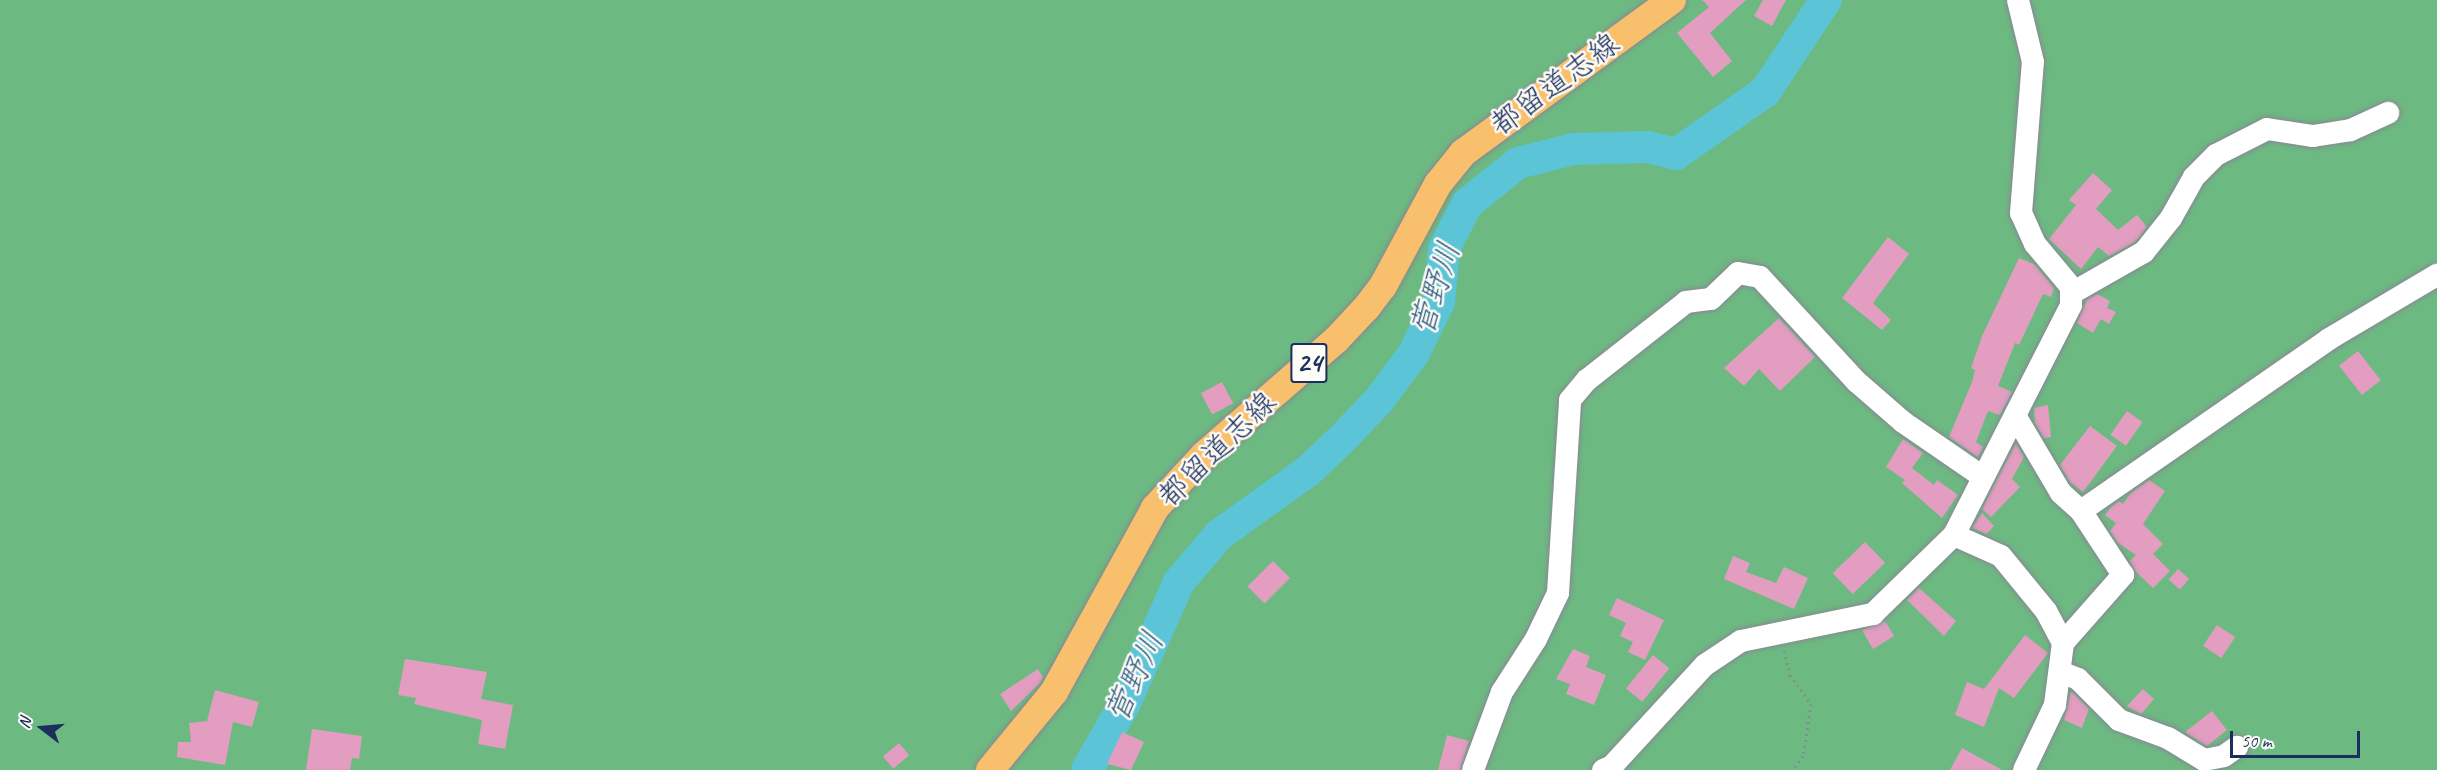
<!DOCTYPE html>
<meta charset="utf-8">
<style>
body{margin:0}
#map{position:relative;width:2437px;height:770px;overflow:hidden;background:#f1e3c7;font-family:Caveat,"Klee One",sans-serif}
div>[style]{position:absolute}
[style*='--x']{left:calc(var(--x)*1px);top:calc(var(--y)*1px);width:calc(var(--w)*1px);rotate:calc(var(--a)*1deg)}
.forest>*{inset:0;background:#6db982;transform-origin:0 0}
.river>*{height:32px;margin:-16px;padding:0 16px;transform-origin:16px;border-radius:16px;background:#5bc4d6}
.building>*{inset:0;background:#e29dc1;transform-origin:0 0}
.path>*{height:3px;margin-top:-1.5px;transform-origin:0;background:repeating-linear-gradient(90deg,#868992 0 1.5px,transparent 0 6px)}
.roads{filter:drop-shadow(0 0 2px #868992) drop-shadow(0 0 2px #868992)}
.minor>*{height:22px;margin:-11px;padding:0 11px;transform-origin:11px;border-radius:11px;background:#fff}
.major>*{height:28px;margin:-14px;padding:0 14px;transform-origin:14px;border-radius:14px;background:#f8bf6c}
span{translate:-50% -50%;white-space:nowrap;text-align:center;line-height:1.15;-webkit-text-stroke:5px #fdfcf7;paint-order:stroke}
.shield-label span{padding:2px 4px;background:#fdfcf7;border:2px solid;border-radius:4px;-webkit-text-stroke-width:0}
.shield-label{font-size:28px;color:#1b2f5e;font-weight:700}
.street-label{font-size:30px;color:#1b2f5e}
.water-label{font-size:32px;color:#2e5c82;font-style:italic}
.north{position:absolute;left:12px;top:698px;width:60px;height:60px;-webkit-text-stroke:4px #fdfcf7;paint-order:stroke;rotate:286deg;font-size:16px;font-weight:700;line-height:24px;text-align:center;color:#1b2f5e}
.north::after{content:'';display:block;margin:auto;width:21px;height:27px;background:#1b2f5e;clip-path:polygon(50% 0,100% 100%,50% 72%,0 100%)}
.scale{position:absolute;left:2230px;top:731px;width:130px;height:27px;box-sizing:border-box;border:3px solid #1b2f5e;border-top:0;padding-left:8px;font-size:18px;line-height:21px;white-space:nowrap;color:#1b2f5e;-webkit-text-stroke:4px #fdfcf7;paint-order:stroke}
</style>
<div id="map">
<div class="forest">
<div style="left:0;top:0;width:2437px;height:770px"></div>
</div>
<div class="river">
<div style="--x:1087;--y:770;--w:75;--a:-60.4"></div>
<div style="--x:1124;--y:705;--w:135;--a:-65.9"></div>
<div style="--x:1179;--y:582;--w:62;--a:-49.6"></div>
<div style="--x:1219;--y:535;--w:110;--a:-35.7"></div>
<div style="--x:1308;--y:471;--w:47;--a:-43.3"></div>
<div style="--x:1342;--y:439;--w:54;--a:-46.5"></div>
<div style="--x:1379;--y:400;--w:59;--a:-53.3"></div>
<div style="--x:1414;--y:353;--w:57;--a:-63.9"></div>
<div style="--x:1439;--y:302;--w:53;--a:-84.6"></div>
<div style="--x:1444;--y:249;--w:51;--a:-62.9"></div>
<div style="--x:1467;--y:204;--w:65;--a:-38.8"></div>
<div style="--x:1518;--y:163;--w:57;--a:-14.3"></div>
<div style="--x:1573;--y:149;--w:75;--a:-1.5"></div>
<div style="--x:1648;--y:147;--w:29;--a:14"></div>
<div style="--x:1676;--y:154;--w:108;--a:-34.9"></div>
<div style="--x:1765;--y:92;--w:110;--a:-56.5"></div>
</div>
<div class="building">
<div style="clip-path:polygon(1702px 0,1746px 0,1710px 33px,1732px 61px,1713px 77px,1677px 33px,1709px 7px)"></div>
<div style="clip-path:polygon(1763px 0,1786px 0,1772px 26px,1754px 16px)"></div>
<div style="clip-path:polygon(2093px 173px,2112px 190px,2096px 209px,2118px 230px,2137px 215px,2147px 227px,2135px 242px,2109px 256px,2098px 247px,2081px 269px,2049px 239px,2076px 205px,2069px 200px)"></div>
<div style="clip-path:polygon(1888px 237px,1909px 254px,1873px 303px,1891px 320px,1882px 330px,1842px 298px)"></div>
<div style="clip-path:polygon(2019px 258px,2034px 264px,2054px 288px,2051px 297px,2043px 294px,2019px 345px,2015px 343px,1998px 386px,2012px 392px,2000px 415px,1988px 411px,1976px 442px,1983px 447px,1978px 457px,1949px 437px,1972px 382px,1975px 370px,1971px 368px,1982px 336px)"></div>
<div style="clip-path:polygon(2097px 294px,2110px 301px,2107px 308px,2116px 312px,2109px 324px,2101px 319px,2093px 333px,2077px 323px,2087px 300px)"></div>
<div style="clip-path:polygon(1779px 318px,1815px 357px,1780px 391px,1759px 369px,1744px 386px,1724px 368px)"></div>
<div style="left:2358px;top:351px;width:37px;height:24px;rotate:52deg"></div>
<div style="left:1222px;top:382px;width:24px;height:24px;rotate:62deg"></div>
<div style="clip-path:polygon(2048px 405px,2051px 437px,2044px 438px,2035px 423px,2034px 408px)"></div>
<div style="left:2127px;top:411px;width:19px;height:29px;rotate:35deg"></div>
<div style="clip-path:polygon(2090px 426px,2117px 446px,2083px 492px,2070px 482px,2060px 465px)"></div>
<div style="clip-path:polygon(1903px 439px,1923px 453px,1912px 468px,1934px 485px,1937px 480px,1958px 495px,1942px 518px,1902px 483px,1905px 480px,1886px 467px)"></div>
<div style="clip-path:polygon(2016px 443px,2024px 457px,2012px 479px,2020px 487px,1991px 517px,1982px 509px)"></div>
<div style="clip-path:polygon(2149px 480px,2165px 491px,2143px 524px,2163px 544px,2153px 554px,2170px 571px,2153px 588px,2135px 571px,2130px 561px,2136px 555px,2118px 543px,2110px 531px,2116px 523px,2105px 515px,2111px 507px,2119px 501px,2123px 504px,2131px 493px)"></div>
<div style="clip-path:polygon(1982px 513px,1994px 526px,1986px 534px,1972px 528px)"></div>
<div style="left:1865px;top:542px;width:29px;height:45px;rotate:46deg"></div>
<div style="clip-path:polygon(1733px 556px,1750px 563px,1746px 572px,1776px 583px,1784px 567px,1808px 578px,1794px 609px,1724px 579px)"></div>
<div style="left:1273px;top:561px;width:24px;height:36px;rotate:45deg"></div>
<div style="left:2178px;top:569px;width:15px;height:14px;rotate:42deg"></div>
<div style="clip-path:polygon(1919px 588px,1956px 621px,1944px 636px,1907px 600px)"></div>
<div style="clip-path:polygon(1617px 598px,1664px 620px,1645px 660px,1628px 652px,1633px 642px,1620px 636px,1626px 623px,1609px 615px)"></div>
<div style="clip-path:polygon(1885px 621px,1894px 636px,1873px 649px,1862px 630px)"></div>
<div style="left:2217px;top:625px;width:22px;height:25px;rotate:34deg"></div>
<div style="clip-path:polygon(2025px 635px,2048px 653px,2014px 698px,1999px 688px,1984px 727px,1955px 715px,1967px 682px,1984px 689px)"></div>
<div style="clip-path:polygon(1573px 649px,1590px 656px,1586px 667px,1606px 675px,1594px 705px,1566px 694px,1570px 684px,1556px 679px)"></div>
<div style="left:1653px;top:655px;width:21px;height:43px;rotate:39deg"></div>
<div style="clip-path:polygon(405px 659px,487px 672px,481px 699px,513px 705px,505px 749px,478px 744px,482px 720px,414px 704px,416px 698px,398px 695px)"></div>
<div style="clip-path:polygon(1038px 669px,1043px 677px,1040px 683px,1011px 711px,1000px 694px)"></div>
<div style="clip-path:polygon(2143px 689px,2154px 699px,2141px 714px,2127px 706px)"></div>
<div style="clip-path:polygon(215px 690px,259px 702px,252px 727px,233px 722px,225px 765px,177px 757px,178px 742px,191px 742px,189px 723px,207px 721px)"></div>
<div style="clip-path:polygon(2071px 691px,2089px 709px,2082px 728px,2064px 720px)"></div>
<div style="clip-path:polygon(2212px 711px,2227px 730px,2207px 746px,2185px 732px)"></div>
<div style="clip-path:polygon(312px 729px,362px 736px,359px 759px,352px 758px,350px 770px,306px 770px)"></div>
<div style="clip-path:polygon(1122px 732px,1144px 742px,1131px 770px,1107px 764px)"></div>
<div style="clip-path:polygon(1447px 735px,1469px 741px,1460px 770px,1438px 770px)"></div>
<div style="left:899px;top:743px;width:16px;height:21px;rotate:50deg"></div>
<div style="clip-path:polygon(1962px 748px,2002px 770px,1950px 770px)"></div>
</div>
<div class="path">
<div style="--x:1784;--y:651;--w:25;--a:76"></div>
<div style="--x:1790;--y:675;--w:36;--a:54"></div>
<div style="--x:1811;--y:704;--w:53;--a:98.7"></div>
<div style="--x:1803;--y:756;--w:17;--a:126"></div>
</div>
<div class="roads">
<div class="minor">
<div style="--x:2072;--y:293;--w:83;--a:-29.7"></div>
<div style="--x:2144;--y:252;--w:43;--a:-51.5"></div>
<div style="--x:2171;--y:218;--w:47;--a:-60.7"></div>
<div style="--x:2194;--y:177;--w:31;--a:-45"></div>
<div style="--x:2216;--y:155;--w:57;--a:-27"></div>
<div style="--x:2267;--y:129;--w:47;--a:8.7"></div>
<div style="--x:2313;--y:136;--w:38;--a:-9"></div>
<div style="--x:2351;--y:130;--w:41;--a:-24.7"></div>
<div style="--x:2016;--y:417;--w:88;--a:59.4"></div>
<div style="--x:2061;--y:493;--w:27;--a:42"></div>
<div style="--x:2081;--y:511;--w:302;--a:-34.7"></div>
<div style="--x:2329;--y:339;--w:126;--a:-30.7"></div>
<div style="--x:1954;--y:535;--w:51;--a:24.1"></div>
<div style="--x:2001;--y:556;--w:71;--a:50.7"></div>
<div style="--x:2046;--y:611;--w:36;--a:62"></div>
<div style="--x:2063;--y:643;--w:63;--a:97.4"></div>
<div style="--x:2055;--y:705;--w:72;--a:115.5"></div>
<div style="--x:2063;--y:643;--w:91;--a:-48.6"></div>
<div style="--x:2123;--y:575;--w:77;--a:-123.3"></div>
<div style="--x:2060;--y:672;--w:19;--a:21"></div>
<div style="--x:2078;--y:679;--w:58;--a:45"></div>
<div style="--x:2119;--y:720;--w:52;--a:20.2"></div>
<div style="--x:2168;--y:738;--w:42;--a:31.4"></div>
<div style="--x:2204;--y:760;--w:20;--a:-11"></div>
<div style="--x:2224;--y:756;--w:16;--a:-35"></div>
<div style="--x:1473;--y:770;--w:83;--a:-69.6"></div>
<div style="--x:1502;--y:692;--w:63;--a:-57.3"></div>
<div style="--x:1536;--y:639;--w:51;--a:-64.4"></div>
<div style="--x:1558;--y:593;--w:193;--a:-86.4"></div>
<div style="--x:1570;--y:400;--w:26;--a:-50"></div>
<div style="--x:1587;--y:380;--w:126;--a:-38.2"></div>
<div style="--x:1686;--y:302;--w:25;--a:-7"></div>
<div style="--x:1711;--y:299;--w:37;--a:-44"></div>
<div style="--x:1738;--y:273;--w:22;--a:10"></div>
<div style="--x:1760;--y:277;--w:143;--a:47.3"></div>
<div style="--x:1857;--y:382;--w:61;--a:41"></div>
<div style="--x:1903;--y:422;--w:97;--a:34.5"></div>
<div style="--x:1603;--y:770;--w:10;--a:-24"></div>
<div style="--x:1612;--y:766;--w:137;--a:-47.4"></div>
<div style="--x:1705;--y:665;--w:43;--a:-33.7"></div>
<div style="--x:1741;--y:641;--w:135;--a:-11.6"></div>
<div style="--x:1873;--y:614;--w:113;--a:-44.3"></div>
<div style="--x:1954;--y:535;--w:258;--a:-63"></div>
<div style="--x:2071;--y:305;--w:18;--a:-90"></div>
<div style="--x:2071;--y:287;--w:56;--a:-129.9"></div>
<div style="--x:2035;--y:244;--w:34;--a:-114"></div>
<div style="--x:2021;--y:213;--w:151;--a:-85.5"></div>
<div style="--x:2033;--y:62;--w:64;--a:-103.6"></div>
</div>
<div class="major">
<div style="--x:990;--y:770;--w:101;--a:-50.6"></div>
<div style="--x:1054;--y:692;--w:210;--a:-61.2"></div>
<div style="--x:1155;--y:508;--w:72;--a:-47.2"></div>
<div style="--x:1204;--y:455;--w:175;--a:-41.1"></div>
<div style="--x:1336;--y:340;--w:45;--a:-46.8"></div>
<div style="--x:1367;--y:307;--w:26;--a:-53"></div>
<div style="--x:1383;--y:286;--w:116;--a:-61.7"></div>
<div style="--x:1438;--y:184;--w:40;--a:-51"></div>
<div style="--x:1463;--y:153;--w:259;--a:-36.2"></div>
</div>
</div>
<div class="shield-label">
<span style="left:1309px;top:363px">24</span>
</div>
<div class="street-label">
<span style="left:1555px;top:84px;rotate:-36deg">都留道志線</span>
<span style="left:1217px;top:449px;rotate:-44deg">都留道志線</span>
</div>
<div class="water-label">
<span style="left:1436px;top:289px;rotate:-72deg">菅野川</span>
<span style="left:1135px;top:677px;rotate:-65deg">菅野川</span>
</div>
<div class="north">N</div>
<div class="scale">50 m</div>
</div>
